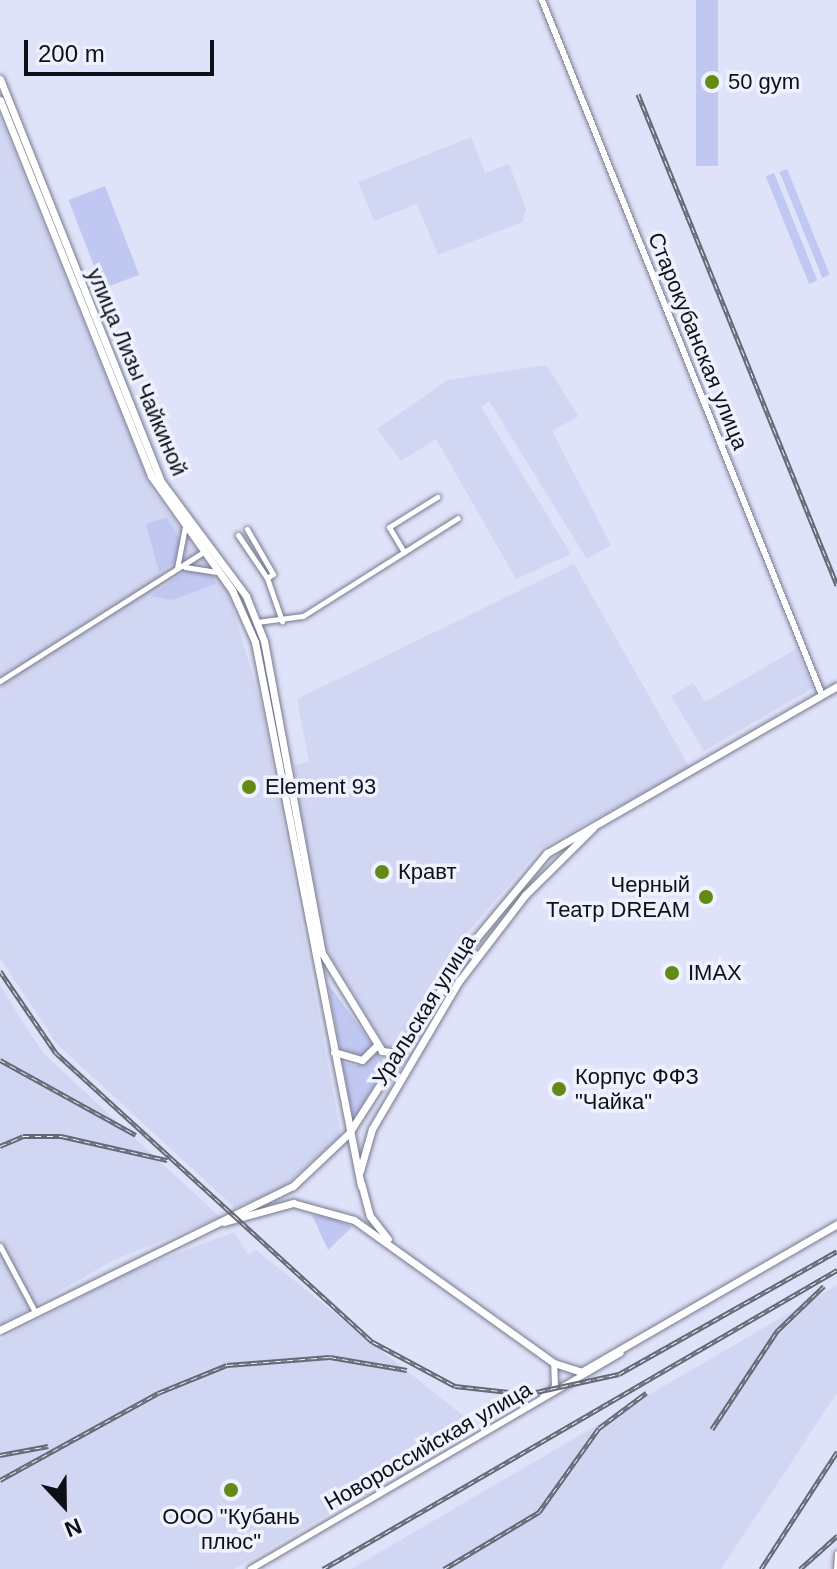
<!DOCTYPE html>
<meta charset="utf-8">
<style>
body{margin:0}
#map{position:relative;width:837px;height:1569px;overflow:hidden;background:#dfe3f9;font-family:Arial,sans-serif}
div>[style]{position:absolute}
[style*='--x']{left:calc(var(--x)*1px);top:calc(var(--y)*1px);width:calc(var(--w)*1px);rotate:calc(var(--a)*1deg)}
.built>*{inset:0;background:#d1d6f2}
.green>*{inset:0;background:#c0c7f1;transform-origin:0 0}
.roads{filter:drop-shadow(0 0 2px #777a8d) drop-shadow(0 0 2px #777a8d)}
.minor>*{height:5px;margin:-2.5px;padding:0 2.5px;transform-origin:2.5px;border-radius:2.5px;background:#fff}
.tertiary>*{height:6px;margin:-3px;padding:0 3px;transform-origin:3px;border-radius:3px;background:#fff}
.secondary>*{height:7px;margin:-3.5px;padding:0 3.5px;transform-origin:3.5px;border-radius:3.5px;background:#fff}
.rail>*{height:5px;margin-top:-2.5px;transform-origin:0;background:repeating-linear-gradient(90deg,#eef1fe 0 6px,#666876 0 12px);box-sizing:border-box;border-block:2px solid #666876}
.dots>*{width:22px;height:22px;translate:-50% -50%;box-sizing:border-box;border:4px solid #eef1fe;border-radius:50%}
span{translate:-50% -50%;white-space:nowrap;text-align:center;line-height:1.15;-webkit-text-stroke:7px #eef1fe;paint-order:stroke}
.poi-label{font-size:22px;color:#0f1017}
.left{translate:0 -50%;text-align:left}
.right{translate:-100% -50%;text-align:right}
.street-label{font-size:22px;color:#0f1017}
.north{position:absolute;left:24px;top:1465px;width:80px;height:80px;-webkit-text-stroke:6px #eef1fe;paint-order:stroke;rotate:158deg;font-size:22px;font-weight:700;line-height:32px;text-align:center;color:#0f1017}
.north::after{content:'';display:block;margin:auto;width:28px;height:36px;background:#0f1017;clip-path:polygon(50% 0,100% 100%,50% 72%,0 100%)}
.scale{position:absolute;left:24px;top:40px;width:190px;height:36px;box-sizing:border-box;border:4px solid #0f1017;border-top:0;padding-left:10px;font-size:24px;line-height:28px;white-space:nowrap;color:#0f1017;-webkit-text-stroke:6px #eef1fe;paint-order:stroke}
</style>
<div id="map">
<div class="built">
<div style="clip-path:polygon(0 117px,152px 490px,228px 592px,261px 704px,341px 1135px,281px 1189px,235px 1208px,57px 1044px,0 958px)"></div>
<div style="clip-path:polygon(471px 137px,485px 173px,509px 164px,526px 209px,522px 222px,438px 255px,417px 204px,374px 221px,358px 182px)"></div>
<div style="clip-path:polygon(546px 365px,579px 416px,552px 431px,611px 545px,587px 559px,489px 401px,481px 407px,571px 554px,516px 579px,436px 439px,401px 461px,377px 429px,448px 380px)"></div>
<div style="clip-path:polygon(574px 564px,690px 768px,541px 848px,458px 943px,396px 1048px,386px 1047px,324px 945px,298px 807px,294px 765px,309px 762px,297px 699px)"></div>
<div style="clip-path:polygon(796px 649px,813px 688px,704px 751px,671px 696px,693px 683px,705px 702px)"></div>
<div style="clip-path:polygon(0 986px,43px 1053px,220px 1217px,114px 1260px,0 1325px)"></div>
<div style="clip-path:polygon(234px 1232px,248px 1255px,256px 1250px,477px 1427px,234px 1569px,0 1569px,0 1340px,130px 1271px)"></div>
<div style="clip-path:polygon(837px 1285px,837px 1393px,721px 1569px,351px 1569px)"></div>
</div>
<div class="green">
<div style="left:696px;top:0;width:22px;height:166px"></div>
<div style="left:787px;top:169px;width:114px;height:8px;rotate:68deg"></div>
<div style="left:774px;top:173px;width:116px;height:9px;rotate:68deg"></div>
<div style="left:105px;top:186px;width:95px;height:39px;rotate:69deg"></div>
<div style="clip-path:polygon(167px 517px,181px 542px,178px 560px,159px 572px,146px 524px)"></div>
<div style="clip-path:polygon(189px 568px,211px 571px,216px 584px,172px 600px,151px 596px)"></div>
<div style="clip-path:polygon(328px 984px,374px 1046px,362px 1057px,340px 1049px)"></div>
<div style="clip-path:polygon(378px 1053px,386px 1066px,353px 1121px,342px 1062px,356px 1066px)"></div>
<div style="clip-path:polygon(312px 1215px,329px 1216px,352px 1227px,328px 1250px)"></div>
</div>
<div class="roads">
<div class="minor">
<div style="--x:247;--y:529;--w:52;--a:60"></div>
<div style="--x:273;--y:574;--w:7;--a:146"></div>
<div style="--x:267;--y:578;--w:46;--a:70.8"></div>
<div style="--x:238;--y:535;--w:52;--a:56"></div>
<div style="--x:404;--y:552;--w:29;--a:-121"></div>
<div style="--x:389;--y:527;--w:57;--a:-32"></div>
<div style="--x:185;--y:567;--w:32;--a:9"></div>
<div style="--x:177;--y:568;--w:42;--a:-79"></div>
<div style="--x:257;--y:622;--w:46;--a:-7.4"></div>
<div style="--x:303;--y:616;--w:183;--a:-32.3"></div>
<div style="--x:0;--y:681;--w:243;--a:-32.4"></div>
<div style="--x:0;--y:1246;--w:72;--a:62"></div>
<div style="--x:836;--y:1569;--w:16;--a:-86"></div>
</div>
<div class="tertiary">
<div style="--x:542;--y:0;--w:749;--a:68.06"></div>
<div style="--x:543;--y:1397;--w:16;--a:-40"></div>
<div style="--x:555;--y:1387;--w:24;--a:-92"></div>
<div style="--x:251;--y:1569;--w:428;--a:-30.3"></div>
</div>
<div class="secondary">
<div style="--x:0;--y:79;--w:432;--a:68.2"></div>
<div style="--x:160;--y:480;--w:144;--a:53.4"></div>
<div style="--x:246;--y:596;--w:48;--a:68.2"></div>
<div style="--x:264;--y:641;--w:317;--a:79.5"></div>
<div style="--x:322;--y:953;--w:115;--a:58.5"></div>
<div style="--x:382;--y:1051;--w:17;--a:7"></div>
<div style="--x:0;--y:100;--w:405;--a:68.1"></div>
<div style="--x:151;--y:476;--w:140;--a:54.6"></div>
<div style="--x:232;--y:590;--w:57;--a:66.1"></div>
<div style="--x:255;--y:642;--w:554;--a:78.97"></div>
<div style="--x:334;--y:1052;--w:29;--a:16"></div>
<div style="--x:362;--y:1060;--w:21;--a:-45"></div>
<div style="--x:360;--y:1171;--w:44;--a:-74.1"></div>
<div style="--x:372;--y:1129;--w:172;--a:-59.6"></div>
<div style="--x:459;--y:981;--w:108;--a:-52.5"></div>
<div style="--x:525;--y:895;--w:95;--a:-44.6"></div>
<div style="--x:361;--y:1183;--w:34;--a:75"></div>
<div style="--x:370;--y:1216;--w:29;--a:52"></div>
<div style="--x:224;--y:1222;--w:72;--a:-15.4"></div>
<div style="--x:293;--y:1203;--w:63;--a:15.6"></div>
<div style="--x:354;--y:1220;--w:246;--a:35.6"></div>
<div style="--x:554;--y:1363;--w:28;--a:18"></div>
<div style="--x:581;--y:1372;--w:296;--a:-30"></div>
<div style="--x:0;--y:1330;--w:326;--a:-26.2"></div>
<div style="--x:293;--y:1186;--w:77;--a:-43.4"></div>
<div style="--x:349;--y:1133;--w:219;--a:-57.3"></div>
<div style="--x:467;--y:949;--w:125;--a:-50.2"></div>
<div style="--x:547;--y:853;--w:335;--a:-29.9"></div>
</div>
</div>
<div class="rail">
<div style="--x:638;--y:94;--w:530;--a:67.94"></div>
<div style="--x:0;--y:971;--w:99;--a:55.7"></div>
<div style="--x:56;--y:1053;--w:429;--a:42.4"></div>
<div style="--x:373;--y:1342;--w:93;--a:28.2"></div>
<div style="--x:455;--y:1386;--w:72;--a:6.3"></div>
<div style="--x:527;--y:1394;--w:94;--a:-12.3"></div>
<div style="--x:619;--y:1374;--w:250;--a:-29.4"></div>
<div style="--x:0;--y:1060;--w:155;--a:28.9"></div>
<div style="--x:0;--y:1146;--w:25;--a:-23"></div>
<div style="--x:23;--y:1136;--w:38;--a:0"></div>
<div style="--x:61;--y:1136;--w:109;--a:12.8"></div>
<div style="--x:712;--y:1429;--w:118;--a:-56.4"></div>
<div style="--x:777;--y:1331;--w:65;--a:-43.8"></div>
<div style="--x:0;--y:1455;--w:49;--a:-10.6"></div>
<div style="--x:0;--y:1480;--w:180;--a:-28.8"></div>
<div style="--x:158;--y:1393;--w:74;--a:-22.1"></div>
<div style="--x:227;--y:1365;--w:103;--a:-4.4"></div>
<div style="--x:330;--y:1357;--w:78;--a:9.6"></div>
<div style="--x:323;--y:1569;--w:595;--a:-30.19"></div>
<div style="--x:444;--y:1569;--w:111;--a:-31"></div>
<div style="--x:539;--y:1512;--w:103;--a:-54.5"></div>
<div style="--x:599;--y:1428;--w:59;--a:-36.7"></div>
<div style="--x:761;--y:1569;--w:140;--a:-57"></div>
<div style="--x:800;--y:1569;--w:50;--a:-41.7"></div>
</div>
<div class="dots">
<div style="left:712px;top:82px;background:#638a14"></div>
<div style="left:249px;top:787px;background:#638a14"></div>
<div style="left:382px;top:872px;background:#638a14"></div>
<div style="left:706px;top:897px;background:#638a14"></div>
<div style="left:672px;top:973px;background:#638a14"></div>
<div style="left:559px;top:1089px;background:#638a14"></div>
<div style="left:231px;top:1490px;background:#638a14"></div>
</div>
<div class="poi-label">
<span class="left" style="left:728px;top:82px">50 gym</span>
<span class="left" style="left:265px;top:787px">Element 93</span>
<span class="left" style="left:398px;top:872px">Кравт</span>
<span class="right" style="left:690px;top:897px">Черный<br>Театр DREAM</span>
<span class="left" style="left:688px;top:973px">IMAX</span>
<span class="left" style="left:575px;top:1089px">Корпус ФФЗ<br>"Чайка"</span>
<span style="left:231px;top:1529px">ООО "Кубань<br>плюс"</span>
</div>
<div class="street-label">
<span style="left:698px;top:341px;rotate:68deg">Старокубанская улица</span>
<span style="left:137px;top:372px;rotate:67deg">улица Лизы Чайкиной</span>
<span style="left:424px;top:1010px;rotate:-58deg">Уральская улица</span>
<span style="left:428px;top:1446px;rotate:-30deg">Новороссийская улица</span>
</div>
<div class="north">N</div>
<div class="scale">200 m</div>
</div>
